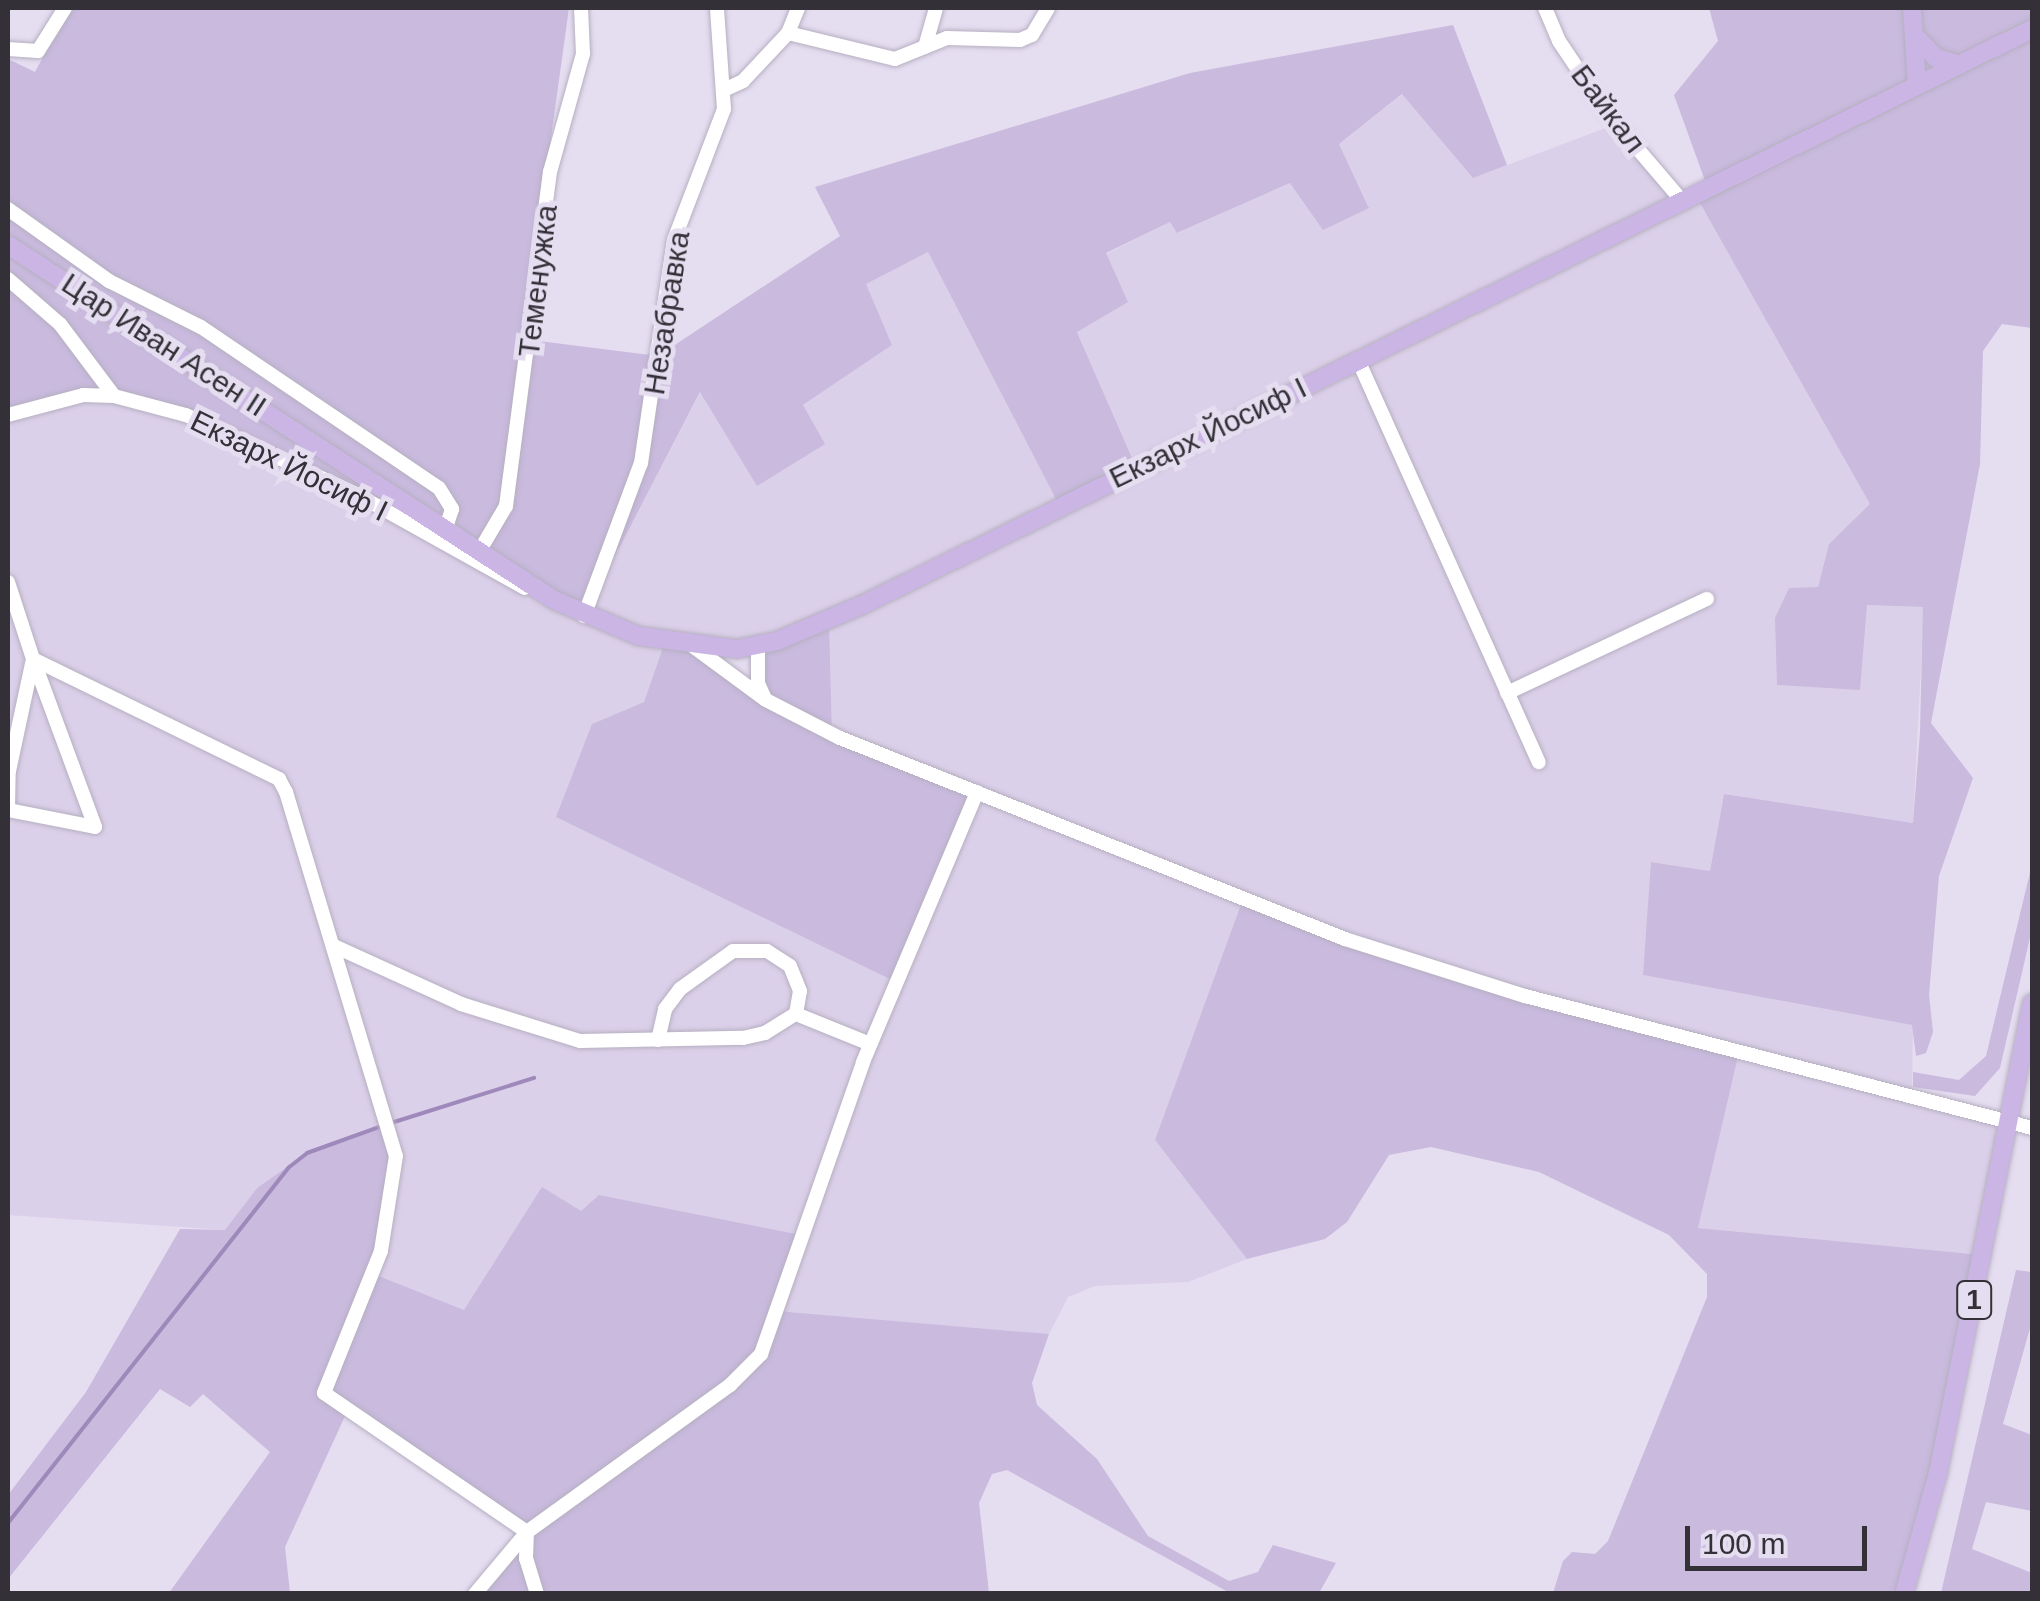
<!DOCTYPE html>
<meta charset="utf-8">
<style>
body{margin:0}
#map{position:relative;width:2040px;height:1601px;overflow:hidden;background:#e5ddf0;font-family:Helvetica,sans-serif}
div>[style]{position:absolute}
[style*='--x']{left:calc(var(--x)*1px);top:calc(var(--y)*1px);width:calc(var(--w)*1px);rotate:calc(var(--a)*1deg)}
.built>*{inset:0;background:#dbd0e9}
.green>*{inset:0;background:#c9bade}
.stream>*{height:4px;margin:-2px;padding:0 2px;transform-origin:2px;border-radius:2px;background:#9f89bb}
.roads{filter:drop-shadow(0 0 2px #b6afc1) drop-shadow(0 0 2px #b6afc1)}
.minor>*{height:14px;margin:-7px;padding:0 7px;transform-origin:7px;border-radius:7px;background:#fff}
.major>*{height:18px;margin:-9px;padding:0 9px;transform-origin:9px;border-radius:9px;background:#cab5e4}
span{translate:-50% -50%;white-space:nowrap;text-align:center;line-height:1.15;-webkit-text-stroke:10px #e5ddf0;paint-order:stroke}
.shield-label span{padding:2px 8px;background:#e5ddf0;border:2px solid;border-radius:8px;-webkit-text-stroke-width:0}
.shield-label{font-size:28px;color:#333038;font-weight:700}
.street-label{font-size:30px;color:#333038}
.frame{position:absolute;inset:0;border:10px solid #333038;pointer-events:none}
.scale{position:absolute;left:1685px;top:1526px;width:182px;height:45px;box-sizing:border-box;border:5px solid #333038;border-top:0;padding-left:12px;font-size:30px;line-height:35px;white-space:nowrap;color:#333038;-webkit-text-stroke:8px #e5ddf0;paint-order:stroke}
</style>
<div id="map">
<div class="built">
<div style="clip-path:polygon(evenodd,1403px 94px,1473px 178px,1616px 124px,1682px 202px,1696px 196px,1871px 504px,1829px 544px,1818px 587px,1867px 605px,1924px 607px,1913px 823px,1724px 794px,1710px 871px,1652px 862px,1644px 975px,1913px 1025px,1912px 1098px,2011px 1124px,1983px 1255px,1698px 1228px,1738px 1052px,1155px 1140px,1247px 1259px,1188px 1282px,1095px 1286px,1068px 1297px,1049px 1334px,776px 1311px,563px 1202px,464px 1310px,374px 1274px,307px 1153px,257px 1188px,225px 1230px,8px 1215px,8px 415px,83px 395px,186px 415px,584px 616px,701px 391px,757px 486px,802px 406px,892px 345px,865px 284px,928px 252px,1059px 505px,1136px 467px,1077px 331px,1106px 254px,1170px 222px,1178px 233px,1290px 183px,1369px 207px,1339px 144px,1403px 94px,829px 620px,832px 734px,592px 724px,644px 702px,714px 649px,829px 620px)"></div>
</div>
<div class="green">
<div style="clip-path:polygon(69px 8px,569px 8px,523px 339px,658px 356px,840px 236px,815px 187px,1190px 73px,1453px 25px,1507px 165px,1473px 178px,1402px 94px,1339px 144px,1369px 208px,1323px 230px,1290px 183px,1177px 233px,1170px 222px,1106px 253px,1128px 302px,1077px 332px,1136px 467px,1059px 505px,928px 252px,866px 284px,892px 345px,803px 405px,825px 444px,757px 486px,700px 392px,584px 616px,208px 426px,114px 396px,8px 415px,8px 59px,35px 72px)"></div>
<div style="clip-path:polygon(1709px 8px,2032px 8px,2032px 328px,2002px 324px,1983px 351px,1980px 464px,1931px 723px,1973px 778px,1939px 876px,1929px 995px,1933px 1032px,1926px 1053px,1916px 1056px,1912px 1025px,1643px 975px,1651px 862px,1710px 871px,1724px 794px,1913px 823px,1920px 732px,1923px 607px,1867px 605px,1860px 690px,1777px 685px,1775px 618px,1789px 588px,1818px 587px,1829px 544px,1870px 504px,1696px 196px,1708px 189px,1674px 95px,1718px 41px)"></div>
<div style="clip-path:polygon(829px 620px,832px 734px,977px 792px,896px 982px,556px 817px,592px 724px,644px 702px,665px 642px,694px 647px,764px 698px,758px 646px)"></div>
<div style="clip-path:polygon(2032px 864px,2032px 929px,2000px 1068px,1975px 1096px,1913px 1087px,1913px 1072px,1959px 1080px,1986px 1056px)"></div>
<div style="clip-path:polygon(1243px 899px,1345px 939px,1739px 1052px,1698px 1228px,1983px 1255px,1904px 1593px,1553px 1593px,1563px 1561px,1572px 1552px,1595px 1554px,1608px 1541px,1707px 1297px,1707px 1274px,1669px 1235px,1539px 1172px,1431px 1147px,1389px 1155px,1347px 1222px,1325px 1239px,1247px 1259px,1155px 1140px)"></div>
<div style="clip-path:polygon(387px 1125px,392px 1138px,374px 1274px,464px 1310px,542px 1187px,581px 1211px,599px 1195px,801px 1235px,777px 1311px,1049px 1334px,1032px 1383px,1037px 1405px,1097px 1459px,1148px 1536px,1229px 1581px,1258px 1572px,1273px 1545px,1336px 1563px,1319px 1593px,1230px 1593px,1007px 1470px,992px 1474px,979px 1503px,989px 1593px,475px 1593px,526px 1533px,346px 1414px,285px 1547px,290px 1593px,169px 1593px,270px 1452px,203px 1394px,190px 1407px,160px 1389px,8px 1579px,8px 1495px,86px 1392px,180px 1229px,225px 1230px,257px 1188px,307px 1153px)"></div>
<div style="clip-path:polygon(2016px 1270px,2032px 1272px,2032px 1321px,2003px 1424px,2032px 1435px,2032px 1511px,1986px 1502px,1972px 1549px,2032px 1573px,2032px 1593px,1941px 1593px)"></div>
</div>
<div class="stream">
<div style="--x:391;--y:1123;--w:150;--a:-17.5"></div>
<div style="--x:8;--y:1523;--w:452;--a:-51.7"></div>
<div style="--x:288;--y:1168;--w:24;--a:-38"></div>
<div style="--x:307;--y:1153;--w:80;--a:-19.8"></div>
</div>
<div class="roads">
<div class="minor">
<div style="--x:1545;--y:8;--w:36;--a:67"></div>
<div style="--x:1559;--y:41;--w:87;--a:56.3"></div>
<div style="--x:1607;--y:113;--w:117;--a:49.5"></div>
<div style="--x:788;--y:33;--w:27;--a:-68"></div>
<div style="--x:925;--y:47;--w:41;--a:-74.2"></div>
<div style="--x:8;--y:49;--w:30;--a:4"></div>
<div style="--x:38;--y:51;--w:51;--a:-57.9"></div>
<div style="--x:724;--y:90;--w:21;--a:-25"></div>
<div style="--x:743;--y:81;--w:66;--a:-46.8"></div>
<div style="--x:788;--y:33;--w:110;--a:13.7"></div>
<div style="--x:895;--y:59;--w:56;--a:-22"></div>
<div style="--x:947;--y:38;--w:73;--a:1.6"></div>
<div style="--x:1020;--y:40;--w:13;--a:-23"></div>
<div style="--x:1032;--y:35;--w:31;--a:-59"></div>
<div style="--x:8;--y:209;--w:124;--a:35.5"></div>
<div style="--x:109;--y:281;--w:103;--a:26.6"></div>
<div style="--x:201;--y:327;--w:287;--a:34.1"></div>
<div style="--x:439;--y:488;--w:25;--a:58"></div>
<div style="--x:452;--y:509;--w:19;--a:108"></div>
<div style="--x:8;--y:279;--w:69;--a:40.9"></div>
<div style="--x:60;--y:324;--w:90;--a:53.1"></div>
<div style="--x:1358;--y:360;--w:441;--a:65.8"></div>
<div style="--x:8;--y:415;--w:78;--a:-14.9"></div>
<div style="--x:83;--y:395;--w:31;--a:2"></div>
<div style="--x:114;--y:396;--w:74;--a:14.8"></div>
<div style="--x:186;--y:415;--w:187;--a:24.9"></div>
<div style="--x:356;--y:494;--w:193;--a:29.1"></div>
<div style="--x:480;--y:550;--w:51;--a:-59.4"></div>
<div style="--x:506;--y:506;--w:337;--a:-82.5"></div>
<div style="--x:550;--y:172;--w:123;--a:-74.4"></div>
<div style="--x:583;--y:54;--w:46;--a:-92.5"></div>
<div style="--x:8;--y:582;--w:81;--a:72"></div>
<div style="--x:33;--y:659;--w:274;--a:26"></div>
<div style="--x:279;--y:779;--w:15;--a:62"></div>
<div style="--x:286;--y:792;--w:380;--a:73.2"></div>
<div style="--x:396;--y:1156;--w:96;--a:99"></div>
<div style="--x:381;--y:1251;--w:153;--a:111.9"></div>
<div style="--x:324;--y:1393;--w:246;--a:34.4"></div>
<div style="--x:527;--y:1532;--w:81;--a:130"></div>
<div style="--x:584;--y:616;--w:163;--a:-69.6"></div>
<div style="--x:641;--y:463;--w:225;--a:-81.6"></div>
<div style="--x:674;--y:240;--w:140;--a:-69.1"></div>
<div style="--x:724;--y:109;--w:101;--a:-94"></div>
<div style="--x:758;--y:646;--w:37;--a:90"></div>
<div style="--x:758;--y:683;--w:17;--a:66"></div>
<div style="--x:694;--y:647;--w:89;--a:36.4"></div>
<div style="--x:766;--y:700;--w:83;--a:27.2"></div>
<div style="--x:840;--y:738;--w:544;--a:21.7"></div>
<div style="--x:1345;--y:939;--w:189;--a:17.6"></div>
<div style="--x:1525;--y:996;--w:524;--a:14.59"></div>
<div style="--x:33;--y:659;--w:179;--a:69.7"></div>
<div style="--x:95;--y:827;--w:89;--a:-168.9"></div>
<div style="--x:8;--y:810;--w:39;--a:-89"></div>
<div style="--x:9;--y:771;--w:115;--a:-77.9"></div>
<div style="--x:1507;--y:693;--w:221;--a:-25.2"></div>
<div style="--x:334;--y:946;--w:140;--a:24.5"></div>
<div style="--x:461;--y:1004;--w:125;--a:17.3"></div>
<div style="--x:580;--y:1041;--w:163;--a:-1.1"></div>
<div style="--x:743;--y:1038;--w:23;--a:-13"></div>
<div style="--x:765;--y:1033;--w:36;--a:-32"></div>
<div style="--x:796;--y:1014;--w:80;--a:22.1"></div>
<div style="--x:658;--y:1040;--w:32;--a:-77"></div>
<div style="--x:665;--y:1009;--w:25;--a:-53"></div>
<div style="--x:680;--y:989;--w:65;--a:-35.6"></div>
<div style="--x:733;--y:951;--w:34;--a:0"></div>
<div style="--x:767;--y:951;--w:27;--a:33"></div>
<div style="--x:790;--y:966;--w:27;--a:68"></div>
<div style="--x:800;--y:991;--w:23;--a:100"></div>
<div style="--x:537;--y:1594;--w:37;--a:-107"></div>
<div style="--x:526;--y:1559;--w:27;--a:-88"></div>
<div style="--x:527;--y:1532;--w:251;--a:-35.9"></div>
<div style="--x:730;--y:1385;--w:44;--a:-45"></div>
<div style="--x:761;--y:1354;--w:309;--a:-70.7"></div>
<div style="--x:863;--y:1062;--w:293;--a:-67.1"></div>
</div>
<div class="major">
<div style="--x:1912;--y:8;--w:77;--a:86.3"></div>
<div style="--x:1914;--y:35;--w:32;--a:46"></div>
<div style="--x:1936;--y:58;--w:25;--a:16"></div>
<div style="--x:8;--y:245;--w:651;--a:33.03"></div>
<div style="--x:554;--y:600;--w:92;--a:23"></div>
<div style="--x:639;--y:636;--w:99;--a:7.6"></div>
<div style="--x:737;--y:649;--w:41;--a:-11.3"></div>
<div style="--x:777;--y:641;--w:95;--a:-23"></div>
<div style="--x:864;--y:604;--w:1302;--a:-26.21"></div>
<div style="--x:1904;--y:1594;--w:126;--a:-74.3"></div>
<div style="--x:1938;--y:1473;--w:479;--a:-78.7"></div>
</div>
</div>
<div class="shield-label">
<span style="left:1974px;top:1300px">1</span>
</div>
<div class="street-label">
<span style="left:1608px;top:109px;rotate:53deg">Байкал</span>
<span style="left:538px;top:281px;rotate:-83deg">Теменужка</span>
<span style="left:667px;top:313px;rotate:-81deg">Незабравка</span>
<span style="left:164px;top:345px;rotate:33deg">Цар Иван Асен II</span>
<span style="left:1208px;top:433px;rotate:-26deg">Екзарх Йосиф I</span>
<span style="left:289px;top:466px;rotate:26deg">Екзарх Йосиф I</span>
</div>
<div class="frame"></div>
<div class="scale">100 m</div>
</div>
